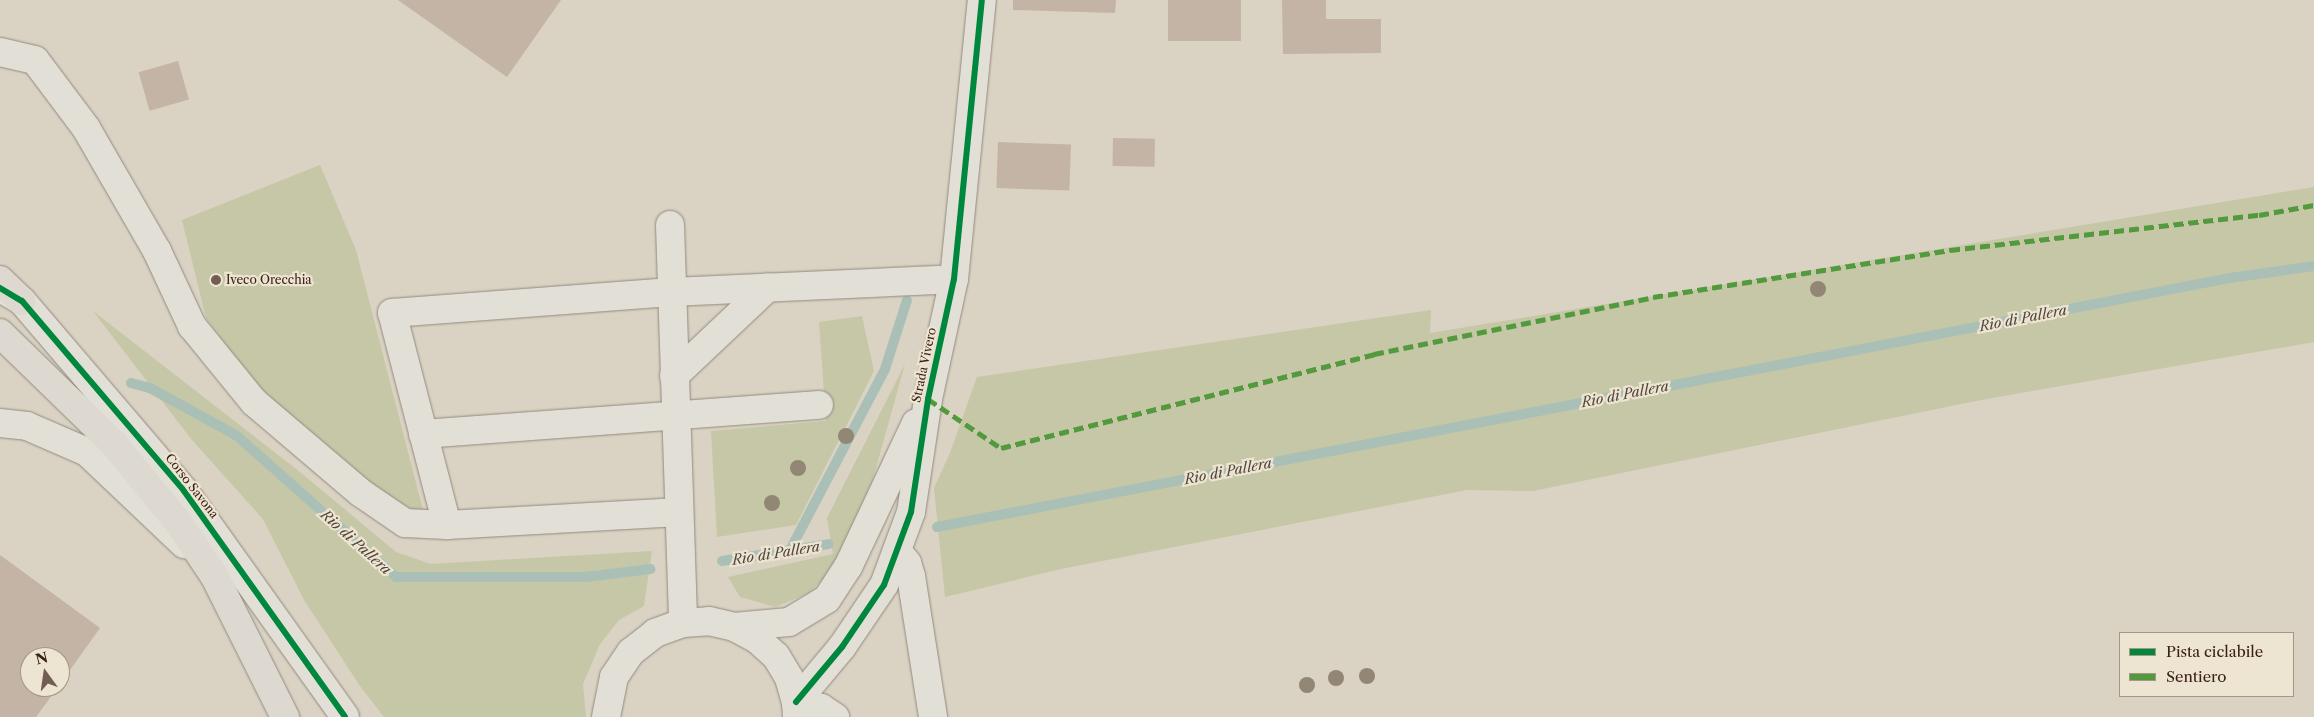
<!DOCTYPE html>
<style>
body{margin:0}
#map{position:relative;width:2314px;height:717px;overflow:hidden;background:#dad2c2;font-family:"Libre Caslon Text",serif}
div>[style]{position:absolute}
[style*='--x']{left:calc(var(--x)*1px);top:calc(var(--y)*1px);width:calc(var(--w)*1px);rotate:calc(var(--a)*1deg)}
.green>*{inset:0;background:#c5c7a6}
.stream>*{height:10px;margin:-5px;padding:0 5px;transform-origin:5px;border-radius:5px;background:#aac0b7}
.building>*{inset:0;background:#c3b4a6;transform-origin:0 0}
.roads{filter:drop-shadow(0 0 1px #928a80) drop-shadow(0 0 1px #928a80)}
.minor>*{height:28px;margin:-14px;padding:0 14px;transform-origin:14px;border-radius:14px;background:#e2dfd6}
.major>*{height:28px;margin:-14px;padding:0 14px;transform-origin:14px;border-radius:14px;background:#ddd9d0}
.quiet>*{height:5px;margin-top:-2.5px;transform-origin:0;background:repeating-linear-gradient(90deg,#529a3d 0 10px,transparent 0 15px)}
.cycleway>*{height:6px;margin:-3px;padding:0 3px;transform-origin:3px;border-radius:3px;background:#00873e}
.trees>*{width:16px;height:16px;margin:-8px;border-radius:50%;background:#928674}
.dots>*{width:14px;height:14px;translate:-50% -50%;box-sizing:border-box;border:2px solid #ede4d1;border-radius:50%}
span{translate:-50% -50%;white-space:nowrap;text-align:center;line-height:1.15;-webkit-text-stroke:4.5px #ede4d1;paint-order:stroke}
.poi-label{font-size:12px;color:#3a2016}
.left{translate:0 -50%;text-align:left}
.street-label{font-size:12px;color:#3a2016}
.water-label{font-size:14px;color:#51463d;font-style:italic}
.legend{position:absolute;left:2119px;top:632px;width:175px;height:65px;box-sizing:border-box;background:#ede4d1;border:1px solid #a59686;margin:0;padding:6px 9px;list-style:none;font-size:15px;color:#3a2016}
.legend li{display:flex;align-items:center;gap:10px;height:25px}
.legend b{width:25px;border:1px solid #a59686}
.north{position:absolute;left:20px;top:647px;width:50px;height:50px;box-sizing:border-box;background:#ede4d1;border:1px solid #a59686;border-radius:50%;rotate:346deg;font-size:14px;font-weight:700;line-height:20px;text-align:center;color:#3a2016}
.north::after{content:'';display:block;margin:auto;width:18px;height:22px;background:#725e52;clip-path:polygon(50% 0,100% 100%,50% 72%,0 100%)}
</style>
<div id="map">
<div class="green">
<div style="clip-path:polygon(320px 165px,356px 250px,424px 514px,367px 488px,249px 377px,206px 318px,182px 220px)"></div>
<div style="clip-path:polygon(2314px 187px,2314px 342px,1981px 400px,1533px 491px,1467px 490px,1061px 569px,945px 597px,934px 488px,950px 453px,977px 377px,1431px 310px,1430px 333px)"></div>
<div style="clip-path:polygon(93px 311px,300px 472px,396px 552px,431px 564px,652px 551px,644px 606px,619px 620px,600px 644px,583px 684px,586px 717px,384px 717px,360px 686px,304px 600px,263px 519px,192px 440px)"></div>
<div style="clip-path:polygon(862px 316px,874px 371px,796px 525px,717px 537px,711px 431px,826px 421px,819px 322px)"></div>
<div style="clip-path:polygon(905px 364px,862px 518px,842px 561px,809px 593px,775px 607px,740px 597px,728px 577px,833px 554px,827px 518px)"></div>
</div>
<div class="stream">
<div style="--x:131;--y:383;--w:20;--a:15"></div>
<div style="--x:150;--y:388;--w:98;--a:28.7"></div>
<div style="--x:236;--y:435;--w:214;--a:41.6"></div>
<div style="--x:396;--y:577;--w:189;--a:0"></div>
<div style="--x:585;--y:577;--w:66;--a:-6.9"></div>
<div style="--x:937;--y:527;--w:1317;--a:-10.9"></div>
<div style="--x:2230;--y:278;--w:85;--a:-8.1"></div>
<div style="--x:789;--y:552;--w:207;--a:-62.3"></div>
<div style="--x:885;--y:369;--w:72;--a:-72.3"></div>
<div style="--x:722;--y:561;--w:108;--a:-9"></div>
</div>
<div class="building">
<div style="clip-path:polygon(398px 0,561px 0,507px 77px)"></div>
<div style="clip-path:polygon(1013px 0,1116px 0,1115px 13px,1013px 10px)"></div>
<div style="left:1168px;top:0;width:73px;height:41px"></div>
<div style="clip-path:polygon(1282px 0,1326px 0,1326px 19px,1381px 19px,1381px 53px,1283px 54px)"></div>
<div style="left:178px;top:61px;width:40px;height:41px;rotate:74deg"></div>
<div style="left:1113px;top:138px;width:42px;height:28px;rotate:1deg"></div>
<div style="left:998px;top:142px;width:73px;height:46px;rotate:2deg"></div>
<div style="clip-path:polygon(0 555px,100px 628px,60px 684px,60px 657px,30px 657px,30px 687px,58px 687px,36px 717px,0 717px)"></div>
</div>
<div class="roads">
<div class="minor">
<div style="--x:0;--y:52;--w:36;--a:13"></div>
<div style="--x:35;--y:60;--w:85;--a:53.1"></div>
<div style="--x:86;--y:128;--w:142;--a:60"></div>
<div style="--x:157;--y:251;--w:83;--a:65"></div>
<div style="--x:192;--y:326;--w:98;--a:50.8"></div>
<div style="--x:254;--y:402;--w:140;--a:40.4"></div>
<div style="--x:361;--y:493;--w:53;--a:34.3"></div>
<div style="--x:405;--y:523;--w:42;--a:2.7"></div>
<div style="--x:670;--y:225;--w:398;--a:88.1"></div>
<div style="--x:2;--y:289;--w:23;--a:31"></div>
<div style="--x:22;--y:301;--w:250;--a:49.5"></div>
<div style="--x:184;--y:491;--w:277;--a:54.5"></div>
<div style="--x:674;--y:376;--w:129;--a:-43.4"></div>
<div style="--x:0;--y:423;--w:27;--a:6"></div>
<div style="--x:27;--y:426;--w:65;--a:23.4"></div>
<div style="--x:87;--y:452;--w:134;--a:43.5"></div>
<div style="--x:423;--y:434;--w:397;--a:-4.2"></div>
<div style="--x:679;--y:512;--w:232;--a:176.8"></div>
<div style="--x:447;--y:525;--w:219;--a:-104.5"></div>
<div style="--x:392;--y:313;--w:280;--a:-4.3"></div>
<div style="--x:671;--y:292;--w:283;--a:-2.6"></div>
<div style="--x:897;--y:551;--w:16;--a:50"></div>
<div style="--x:907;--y:563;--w:14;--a:73"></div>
<div style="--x:911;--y:576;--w:143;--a:81.1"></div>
<div style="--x:734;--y:627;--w:55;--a:-5.2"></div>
<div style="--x:789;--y:622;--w:44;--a:-31.2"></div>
<div style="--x:827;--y:599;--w:38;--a:-57"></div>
<div style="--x:848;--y:567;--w:159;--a:-64.7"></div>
<div style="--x:796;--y:702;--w:72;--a:-50.1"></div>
<div style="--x:842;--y:647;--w:75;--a:-55.9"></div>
<div style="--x:884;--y:585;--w:78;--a:-69.7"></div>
<div style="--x:911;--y:512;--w:114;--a:-81.4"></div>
<div style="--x:928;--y:399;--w:123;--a:-77.8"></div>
<div style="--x:954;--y:279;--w:280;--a:-84.3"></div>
<div style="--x:796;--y:702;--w:26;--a:13"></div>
<div style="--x:821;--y:708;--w:17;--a:33"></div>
<div style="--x:606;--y:717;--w:41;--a:-78.7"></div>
<div style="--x:614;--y:677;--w:30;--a:-56"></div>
<div style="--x:631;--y:652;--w:31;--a:-38"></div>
<div style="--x:655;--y:633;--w:30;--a:-20"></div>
<div style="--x:683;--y:623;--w:26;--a:-4"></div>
<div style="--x:709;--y:621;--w:26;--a:13"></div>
<div style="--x:734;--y:627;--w:26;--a:28"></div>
<div style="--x:757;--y:639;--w:25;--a:42"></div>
<div style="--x:776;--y:656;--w:26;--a:59"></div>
<div style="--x:789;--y:678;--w:25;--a:74"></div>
<div style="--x:796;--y:702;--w:15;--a:86"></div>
</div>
<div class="major">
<div style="--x:0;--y:280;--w:30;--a:44"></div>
<div style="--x:0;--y:333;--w:158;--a:44.2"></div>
<div style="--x:113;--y:443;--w:102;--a:50.6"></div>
<div style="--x:178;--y:522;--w:66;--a:56.1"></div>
<div style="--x:215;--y:577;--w:157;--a:63.4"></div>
</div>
</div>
<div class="quiet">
<div style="--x:928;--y:399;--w:88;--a:33.9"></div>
<div style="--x:1001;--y:448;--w:385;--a:-14.1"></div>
<div style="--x:1374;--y:354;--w:285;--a:-11.5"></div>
<div style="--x:1653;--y:297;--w:301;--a:-9"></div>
<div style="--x:1950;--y:250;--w:311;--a:-6.5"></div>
<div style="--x:2259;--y:215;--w:56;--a:-10.3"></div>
</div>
<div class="cycleway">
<div style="--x:0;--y:288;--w:26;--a:31"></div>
<div style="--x:22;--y:301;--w:250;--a:49.5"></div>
<div style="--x:184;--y:491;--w:277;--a:54.5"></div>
<div style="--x:796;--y:702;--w:72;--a:-50.1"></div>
<div style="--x:842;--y:647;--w:75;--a:-55.9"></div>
<div style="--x:884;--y:585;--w:78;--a:-69.7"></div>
<div style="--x:911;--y:512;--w:114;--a:-81.4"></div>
<div style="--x:928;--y:399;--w:123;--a:-77.8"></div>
<div style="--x:954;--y:279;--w:280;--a:-84.3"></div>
</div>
<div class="trees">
<div style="left:1818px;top:289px"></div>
<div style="left:846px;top:436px"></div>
<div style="left:798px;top:468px"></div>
<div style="left:772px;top:503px"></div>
<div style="left:1367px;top:676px"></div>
<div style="left:1336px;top:678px"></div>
<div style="left:1307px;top:685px"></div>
</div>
<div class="dots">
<div style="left:216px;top:280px;background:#725e52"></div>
</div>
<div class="poi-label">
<span class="left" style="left:226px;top:280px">Iveco Orecchia</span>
</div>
<div class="street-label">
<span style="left:924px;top:365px;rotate:-78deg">Strada Vivero</span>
<span style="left:192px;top:486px;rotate:52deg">Corso Savona</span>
</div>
<div class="water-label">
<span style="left:2023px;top:318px;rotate:-11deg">Rio di Pallera</span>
<span style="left:1625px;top:394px;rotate:-11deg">Rio di Pallera</span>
<span style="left:1228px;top:471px;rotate:-11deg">Rio di Pallera</span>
<span style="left:356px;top:542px;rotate:42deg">Rio di Pallera</span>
<span style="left:776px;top:553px;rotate:-9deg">Rio di Pallera</span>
</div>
<ul class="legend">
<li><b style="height:6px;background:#00873e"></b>Pista ciclabile</li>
<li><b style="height:6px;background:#529a3d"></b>Sentiero</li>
</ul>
<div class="north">N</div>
</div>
